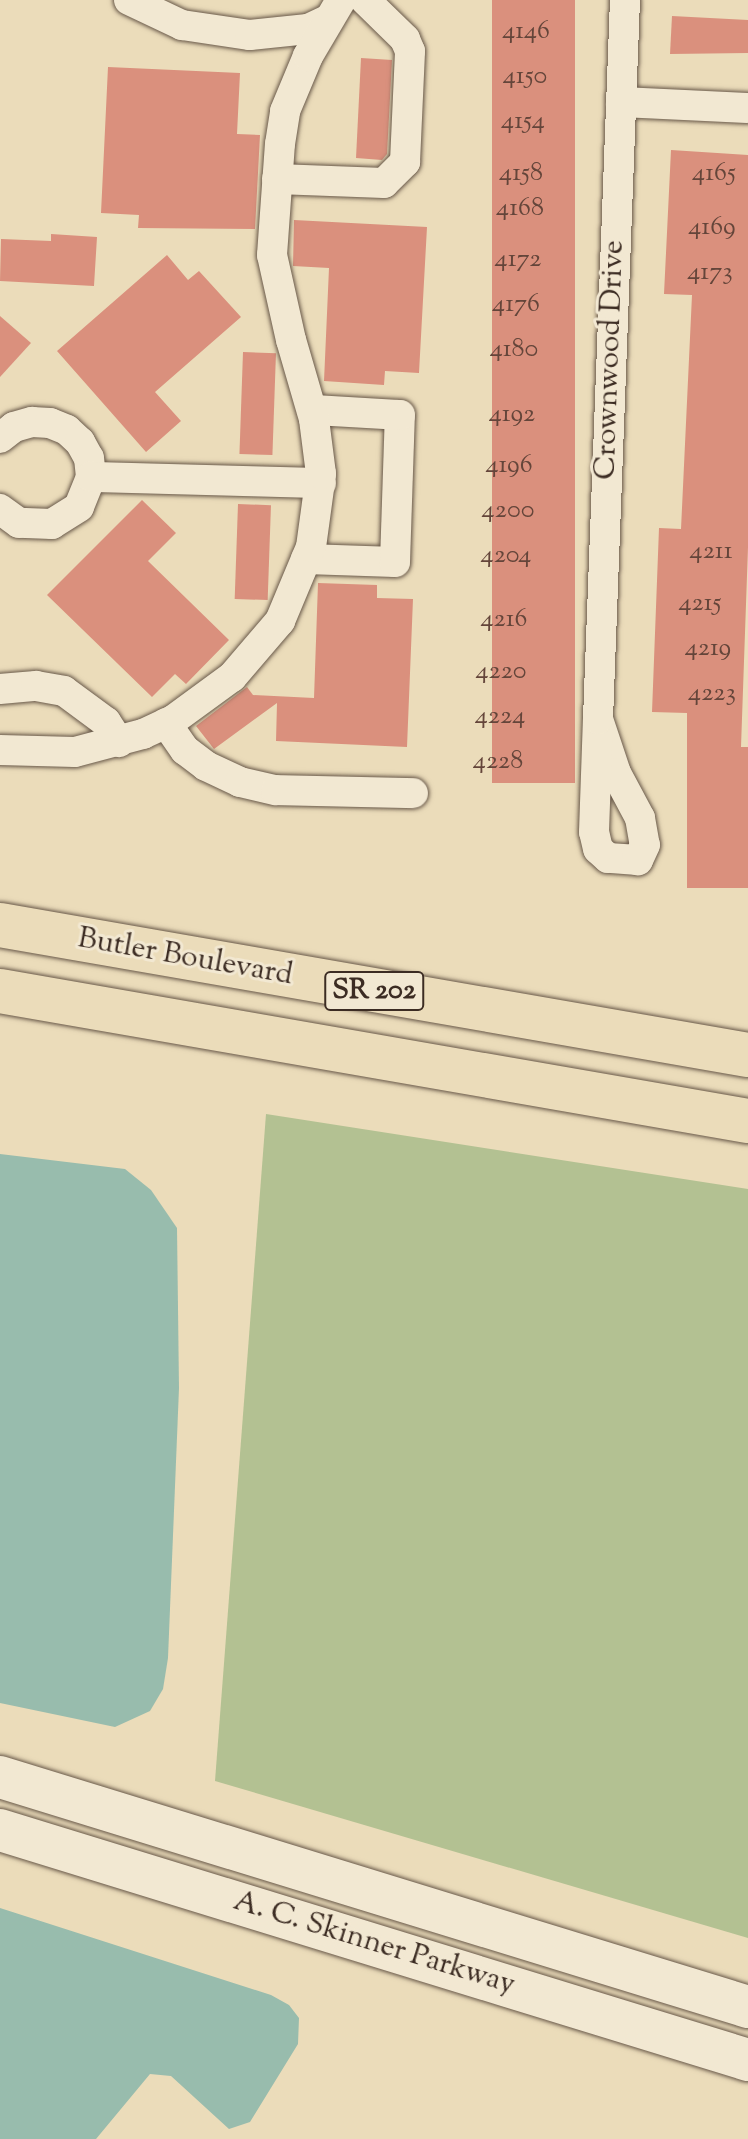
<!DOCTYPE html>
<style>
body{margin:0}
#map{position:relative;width:748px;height:2139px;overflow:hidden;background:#ebdcba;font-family:"Sorts Mill Goudy",serif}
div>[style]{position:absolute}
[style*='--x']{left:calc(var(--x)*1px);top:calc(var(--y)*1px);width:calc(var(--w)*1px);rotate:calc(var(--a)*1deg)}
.green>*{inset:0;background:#b3c192}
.water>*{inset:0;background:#98bcad}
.building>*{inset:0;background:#da907d;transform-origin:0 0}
.roads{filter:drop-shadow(0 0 2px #685849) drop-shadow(0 0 2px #685849)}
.street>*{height:30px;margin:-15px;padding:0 15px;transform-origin:15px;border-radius:15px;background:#f2e8d2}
.secondary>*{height:42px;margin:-21px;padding:0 21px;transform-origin:21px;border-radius:21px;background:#f2e8d2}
.highway>*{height:44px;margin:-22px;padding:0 22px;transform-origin:22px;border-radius:22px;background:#ebdcba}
span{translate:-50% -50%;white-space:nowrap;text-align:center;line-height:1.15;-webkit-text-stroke:6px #f2e8d2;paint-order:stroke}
.number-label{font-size:26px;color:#64453a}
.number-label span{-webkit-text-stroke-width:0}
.shield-label span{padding:2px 6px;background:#f2e8d2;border:2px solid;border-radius:6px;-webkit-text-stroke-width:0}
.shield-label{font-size:28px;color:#3c2c23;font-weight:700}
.street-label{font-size:30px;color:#3c2c23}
</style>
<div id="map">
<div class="green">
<div style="clip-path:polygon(266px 1114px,748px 1189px,748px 1938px,215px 1781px)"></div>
</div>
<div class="water">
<div style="clip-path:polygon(0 1154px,125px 1169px,151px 1190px,177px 1228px,179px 1388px,168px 1658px,163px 1689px,150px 1711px,115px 1727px,0 1703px)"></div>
<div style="clip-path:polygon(0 1908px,271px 1995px,289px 2005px,299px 2018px,298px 2044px,250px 2122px,229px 2129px,171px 2076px,150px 2074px,96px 2139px,0 2139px)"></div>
</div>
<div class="building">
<div style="left:492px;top:0;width:83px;height:783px"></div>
<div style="clip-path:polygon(672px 16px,748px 20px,748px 53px,670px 54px)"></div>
<div style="clip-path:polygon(361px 58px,392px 60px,387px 154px,382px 160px,356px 158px)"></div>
<div style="clip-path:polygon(108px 67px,240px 73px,237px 134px,260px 135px,255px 229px,138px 228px,139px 215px,101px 213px)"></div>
<div style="clip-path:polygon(671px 150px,748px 155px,748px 547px,741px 747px,748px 747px,748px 888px,687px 888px,687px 713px,652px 712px,659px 528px,681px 529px,692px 295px,664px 294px)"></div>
<div style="clip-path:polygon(294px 220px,427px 227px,419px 373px,385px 371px,384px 385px,324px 381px,329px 268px,293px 266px)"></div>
<div style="clip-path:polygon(51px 234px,97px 237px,94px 286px,0 281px,1px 239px,51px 241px)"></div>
<div style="clip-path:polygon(167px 255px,188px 280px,199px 271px,241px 317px,155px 392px,181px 421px,146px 452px,57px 351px)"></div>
<div style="clip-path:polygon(0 316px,31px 343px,0 377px)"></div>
<div style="left:243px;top:352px;width:33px;height:102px;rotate:2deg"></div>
<div style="clip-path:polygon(142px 500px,176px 533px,148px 561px,229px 640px,186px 684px,175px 674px,152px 697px,47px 595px)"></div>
<div style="left:238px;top:504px;width:33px;height:95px;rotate:2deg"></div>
<div style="clip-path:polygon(318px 583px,377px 585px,377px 598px,413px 599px,407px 747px,276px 741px,277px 703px,214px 749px,196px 726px,247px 687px,253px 695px,314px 698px)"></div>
</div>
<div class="roads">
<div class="street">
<div style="--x:129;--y:0;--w:59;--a:25.3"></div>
<div style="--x:182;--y:25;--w:69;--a:8.4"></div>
<div style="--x:250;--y:35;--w:58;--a:-5.9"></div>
<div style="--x:308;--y:29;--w:21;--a:-25"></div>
<div style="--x:621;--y:102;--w:127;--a:2.7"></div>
<div style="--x:277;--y:179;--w:107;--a:2.1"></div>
<div style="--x:384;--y:183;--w:30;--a:-45"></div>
<div style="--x:405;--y:162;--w:111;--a:-87.4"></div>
<div style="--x:410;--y:51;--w:13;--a:-113"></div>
<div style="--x:405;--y:39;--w:56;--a:-135.7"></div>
<div style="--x:0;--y:438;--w:18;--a:-38"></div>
<div style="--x:14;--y:427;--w:19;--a:-16"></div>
<div style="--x:32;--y:422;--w:18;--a:3"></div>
<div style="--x:50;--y:423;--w:18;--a:22"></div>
<div style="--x:67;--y:430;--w:18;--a:43"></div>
<div style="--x:80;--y:442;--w:18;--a:61"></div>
<div style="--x:89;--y:458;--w:19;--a:84"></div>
<div style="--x:91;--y:477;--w:32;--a:112"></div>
<div style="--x:79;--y:507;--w:32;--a:148"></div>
<div style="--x:52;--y:524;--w:33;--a:-178"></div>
<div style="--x:19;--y:523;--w:24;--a:-144"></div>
<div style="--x:91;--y:477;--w:230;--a:1.5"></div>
<div style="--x:306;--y:559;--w:89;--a:1.9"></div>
<div style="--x:395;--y:562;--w:147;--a:-88.1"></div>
<div style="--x:400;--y:415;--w:88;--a:-176.7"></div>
<div style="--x:0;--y:689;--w:36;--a:-5"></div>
<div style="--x:36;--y:686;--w:28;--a:10"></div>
<div style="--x:64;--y:691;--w:52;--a:36.4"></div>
<div style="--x:106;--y:722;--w:24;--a:57"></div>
<div style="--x:598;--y:719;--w:57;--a:71.6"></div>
<div style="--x:616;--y:773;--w:51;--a:61.9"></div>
<div style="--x:640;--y:818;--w:27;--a:80"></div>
<div style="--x:645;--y:845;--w:17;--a:115"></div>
<div style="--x:638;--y:860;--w:30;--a:-176"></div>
<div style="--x:608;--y:858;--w:13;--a:-138"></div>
<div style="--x:598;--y:849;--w:17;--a:-103"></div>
<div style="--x:594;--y:832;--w:113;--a:-88"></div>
<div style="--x:598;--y:719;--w:720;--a:-87.85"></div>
<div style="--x:166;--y:723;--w:33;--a:55"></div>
<div style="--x:185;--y:750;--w:26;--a:37"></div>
<div style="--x:206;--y:766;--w:38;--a:25"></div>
<div style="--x:240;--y:782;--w:37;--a:13"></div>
<div style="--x:276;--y:790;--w:137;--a:1.3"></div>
<div style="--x:0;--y:750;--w:75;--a:1.5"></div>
<div style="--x:75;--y:752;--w:70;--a:-14.8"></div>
<div style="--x:143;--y:734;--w:33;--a:-25"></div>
<div style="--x:173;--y:720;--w:73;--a:-36.1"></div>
<div style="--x:232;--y:677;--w:74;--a:-49.4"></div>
<div style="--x:280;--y:621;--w:80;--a:-67.3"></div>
<div style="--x:311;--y:547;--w:74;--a:-82.2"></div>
<div style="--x:321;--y:474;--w:55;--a:-97.3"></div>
<div style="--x:314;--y:419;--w:82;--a:-106.2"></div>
<div style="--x:291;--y:340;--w:87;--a:-102.6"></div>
<div style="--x:272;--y:255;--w:111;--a:-85.9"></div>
<div style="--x:280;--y:144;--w:33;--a:-81"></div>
<div style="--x:285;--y:111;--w:60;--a:-67.3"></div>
<div style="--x:308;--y:56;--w:65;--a:-59.5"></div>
</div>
<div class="secondary">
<div style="--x:0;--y:1777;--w:783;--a:17.09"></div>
<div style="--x:0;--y:1830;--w:783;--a:17.09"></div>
</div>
<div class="highway">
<div style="--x:0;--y:925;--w:759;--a:9.86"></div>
<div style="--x:0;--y:991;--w:759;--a:9.86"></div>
</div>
</div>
<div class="number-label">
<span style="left:526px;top:32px">4146</span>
<span style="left:525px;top:77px">4150</span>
<span style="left:523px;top:122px">4154</span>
<span style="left:521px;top:174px">4158</span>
<span style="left:714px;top:174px">4165</span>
<span style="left:520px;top:209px">4168</span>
<span style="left:712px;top:228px">4169</span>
<span style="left:518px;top:260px">4172</span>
<span style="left:710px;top:273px">4173</span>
<span style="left:516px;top:305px">4176</span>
<span style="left:514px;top:350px">4180</span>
<span style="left:512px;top:415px">4192</span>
<span style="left:509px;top:466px">4196</span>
<span style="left:508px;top:511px">4200</span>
<span style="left:711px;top:552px">4211</span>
<span style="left:506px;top:556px">4204</span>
<span style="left:700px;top:604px">4215</span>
<span style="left:504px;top:620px">4216</span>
<span style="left:708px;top:649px">4219</span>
<span style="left:501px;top:672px">4220</span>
<span style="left:712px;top:694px">4223</span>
<span style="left:500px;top:717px">4224</span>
<span style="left:498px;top:762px">4228</span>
</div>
<div class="shield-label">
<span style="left:374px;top:991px">SR 202</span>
</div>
<div class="street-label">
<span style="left:611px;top:360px;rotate:-88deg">Crownwood Drive</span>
<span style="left:185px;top:958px;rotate:10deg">Butler Boulevard</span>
<span style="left:374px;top:1944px;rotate:17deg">A. C. Skinner Parkway</span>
</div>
</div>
